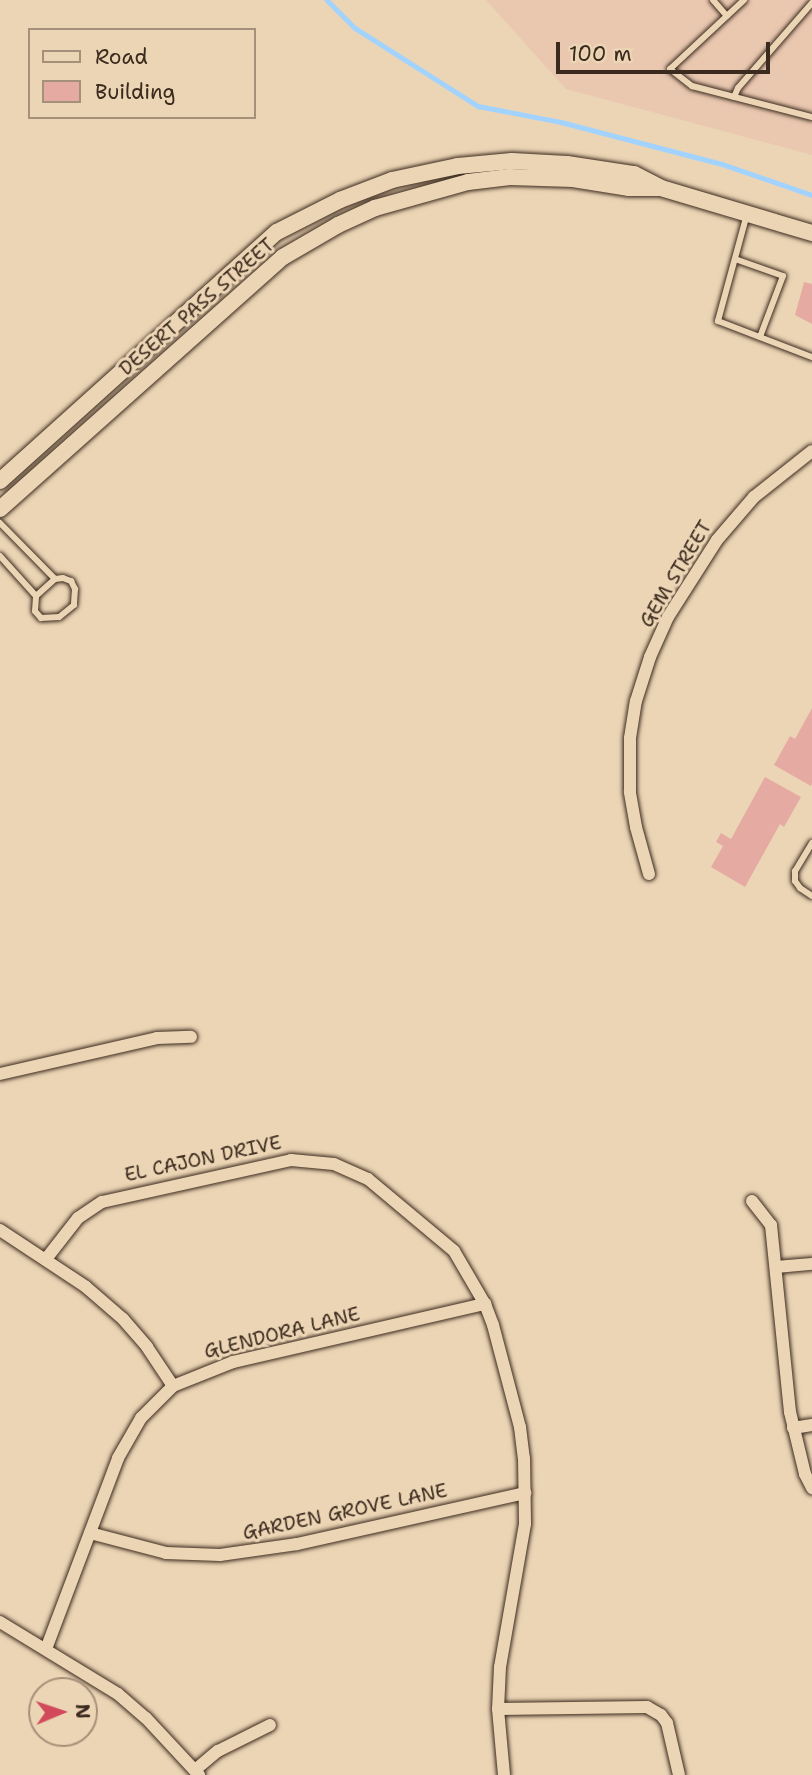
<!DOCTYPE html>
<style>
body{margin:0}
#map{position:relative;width:812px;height:1775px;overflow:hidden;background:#ecd5b5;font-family:"Shantell Sans",sans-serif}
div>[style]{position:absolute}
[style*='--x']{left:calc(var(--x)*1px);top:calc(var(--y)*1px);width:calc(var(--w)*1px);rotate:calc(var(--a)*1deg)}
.built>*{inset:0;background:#eac8b0}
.stream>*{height:4.5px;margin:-2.25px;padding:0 2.25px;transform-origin:2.25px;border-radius:2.25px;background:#a2d3ff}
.building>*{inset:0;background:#e5aba3}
.roads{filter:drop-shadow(0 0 2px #3b2a1e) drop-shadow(0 0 2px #3b2a1e)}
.service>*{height:6px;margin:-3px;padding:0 3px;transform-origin:3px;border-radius:3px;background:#ecd5b5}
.minor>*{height:12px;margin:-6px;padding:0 6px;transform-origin:6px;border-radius:6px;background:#ecd5b5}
.tertiary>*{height:16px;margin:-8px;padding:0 8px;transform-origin:8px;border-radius:8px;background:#ecd5b5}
span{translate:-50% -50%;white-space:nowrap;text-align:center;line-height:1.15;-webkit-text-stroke:6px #ecd5b5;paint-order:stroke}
.street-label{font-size:19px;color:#3b2a1e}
.legend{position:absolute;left:28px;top:28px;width:228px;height:91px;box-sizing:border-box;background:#ecd5b5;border:2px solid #a59179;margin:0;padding:9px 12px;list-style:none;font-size:21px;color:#3b2a1e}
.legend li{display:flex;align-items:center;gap:14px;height:35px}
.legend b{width:35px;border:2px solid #a59179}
.north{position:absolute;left:28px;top:1677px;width:70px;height:70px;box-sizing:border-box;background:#ecd5b5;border:2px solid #a59179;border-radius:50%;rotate:88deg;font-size:19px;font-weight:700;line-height:28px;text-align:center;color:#3b2a1e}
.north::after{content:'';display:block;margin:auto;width:24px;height:32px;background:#d1495b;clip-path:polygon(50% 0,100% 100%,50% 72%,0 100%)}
.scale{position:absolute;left:556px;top:42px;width:214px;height:32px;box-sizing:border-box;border:4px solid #3b2a1e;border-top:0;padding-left:9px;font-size:21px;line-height:24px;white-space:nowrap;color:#3b2a1e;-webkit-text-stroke:5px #ecd5b5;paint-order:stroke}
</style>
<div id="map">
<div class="built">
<div style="clip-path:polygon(486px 0,812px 0,812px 155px,566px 89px)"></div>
</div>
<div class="stream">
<div style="--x:327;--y:0;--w:40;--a:45"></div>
<div style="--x:355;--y:28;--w:146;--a:32.4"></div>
<div style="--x:478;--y:106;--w:85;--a:10.9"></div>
<div style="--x:561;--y:122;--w:166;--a:14.6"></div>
<div style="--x:722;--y:164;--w:95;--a:19"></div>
</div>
<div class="building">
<div style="clip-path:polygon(804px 282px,812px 284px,812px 324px,795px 315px)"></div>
<div style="clip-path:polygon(812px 708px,812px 783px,811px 786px,774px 765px,790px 736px,795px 739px)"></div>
<div style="clip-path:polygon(765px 777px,801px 797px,784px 827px,780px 824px,745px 887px,711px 867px,723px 846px,716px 842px,721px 833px,731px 839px)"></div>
</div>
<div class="roads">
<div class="service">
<div style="--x:713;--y:0;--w:21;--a:49"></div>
<div style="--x:744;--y:0;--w:101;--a:137"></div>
<div style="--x:670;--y:69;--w:28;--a:38"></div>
<div style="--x:692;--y:86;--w:124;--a:14.5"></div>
<div style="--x:734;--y:97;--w:10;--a:-66"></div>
<div style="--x:738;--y:88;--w:113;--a:-49"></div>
<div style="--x:747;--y:214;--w:111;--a:105.2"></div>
<div style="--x:718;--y:321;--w:101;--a:21"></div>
<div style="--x:735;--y:259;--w:51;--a:19.5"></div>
<div style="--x:783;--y:276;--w:65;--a:110.7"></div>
<div style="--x:0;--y:523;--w:78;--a:45.5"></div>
<div style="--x:0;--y:556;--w:54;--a:48"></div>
<div style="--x:63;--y:578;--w:9;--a:21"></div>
<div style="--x:71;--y:581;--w:9;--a:63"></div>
<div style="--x:75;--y:589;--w:16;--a:94"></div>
<div style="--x:74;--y:605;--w:19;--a:141"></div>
<div style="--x:59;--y:617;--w:18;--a:177"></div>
<div style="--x:41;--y:618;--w:9;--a:-131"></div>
<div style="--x:35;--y:611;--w:15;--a:-86"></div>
<div style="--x:36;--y:596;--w:25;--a:-42"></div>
<div style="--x:55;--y:579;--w:8;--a:-7"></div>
<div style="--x:812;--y:843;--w:33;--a:121"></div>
<div style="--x:795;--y:871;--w:10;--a:90"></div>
<div style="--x:795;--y:881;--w:9;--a:54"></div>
<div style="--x:800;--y:888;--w:14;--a:34"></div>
</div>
<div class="minor">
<div style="--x:649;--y:874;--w:49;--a:-105.5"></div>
<div style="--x:636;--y:827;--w:36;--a:-100"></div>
<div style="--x:630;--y:792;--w:54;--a:-90"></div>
<div style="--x:630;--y:738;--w:37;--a:-81"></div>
<div style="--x:636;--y:701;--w:46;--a:-72.3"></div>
<div style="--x:650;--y:657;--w:44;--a:-65.8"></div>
<div style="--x:668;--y:617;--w:91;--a:-57.5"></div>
<div style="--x:717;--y:540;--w:57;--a:-49.3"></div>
<div style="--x:754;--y:497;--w:74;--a:-38.4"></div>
<div style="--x:0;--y:1074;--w:161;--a:-12.9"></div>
<div style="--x:157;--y:1038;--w:34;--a:-2"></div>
<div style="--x:752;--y:1201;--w:31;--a:52"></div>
<div style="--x:771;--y:1225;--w:188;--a:84.2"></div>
<div style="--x:790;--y:1412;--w:64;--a:76.4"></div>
<div style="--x:805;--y:1474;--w:16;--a:63"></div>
<div style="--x:0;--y:1230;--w:103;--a:33.5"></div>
<div style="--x:86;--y:1287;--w:49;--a:40.9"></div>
<div style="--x:123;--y:1319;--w:37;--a:49"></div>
<div style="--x:147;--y:1347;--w:47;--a:56.3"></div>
<div style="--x:46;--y:1259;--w:52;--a:-52"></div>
<div style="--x:78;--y:1218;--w:29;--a:-34"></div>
<div style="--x:102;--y:1202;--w:194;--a:-12.5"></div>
<div style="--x:291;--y:1160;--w:43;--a:5.3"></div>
<div style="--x:334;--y:1164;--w:37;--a:24"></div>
<div style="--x:368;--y:1179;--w:112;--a:39.9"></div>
<div style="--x:454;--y:1251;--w:61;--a:59.7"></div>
<div style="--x:485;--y:1304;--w:22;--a:69"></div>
<div style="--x:493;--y:1325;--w:106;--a:75.2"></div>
<div style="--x:520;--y:1427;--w:31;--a:83"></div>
<div style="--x:524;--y:1458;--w:66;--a:89.1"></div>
<div style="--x:525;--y:1524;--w:145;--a:99.9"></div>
<div style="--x:500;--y:1667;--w:42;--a:92.7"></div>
<div style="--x:498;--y:1709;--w:66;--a:84.8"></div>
<div style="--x:776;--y:1267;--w:36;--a:-5"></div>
<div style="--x:793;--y:1428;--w:19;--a:-9"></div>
<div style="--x:90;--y:1533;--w:79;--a:14.7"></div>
<div style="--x:166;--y:1553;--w:54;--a:2.1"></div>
<div style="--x:220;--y:1555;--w:78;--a:-8.1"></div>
<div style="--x:297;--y:1544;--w:234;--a:-12.6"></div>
<div style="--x:0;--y:1622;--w:138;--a:31.4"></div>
<div style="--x:118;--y:1694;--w:37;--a:41"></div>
<div style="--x:146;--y:1718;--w:78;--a:47.1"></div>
<div style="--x:46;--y:1649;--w:204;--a:-69.3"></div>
<div style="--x:118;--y:1458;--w:46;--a:-60.1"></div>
<div style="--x:141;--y:1418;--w:45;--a:-45"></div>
<div style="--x:173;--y:1386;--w:65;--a:-21.8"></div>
<div style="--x:233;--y:1362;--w:259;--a:-13"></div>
<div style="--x:498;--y:1709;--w:149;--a:-0.8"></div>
<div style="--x:647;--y:1707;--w:16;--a:30"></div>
<div style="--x:661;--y:1715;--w:10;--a:53"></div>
<div style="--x:667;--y:1723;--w:53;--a:77"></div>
<div style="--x:195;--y:1770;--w:30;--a:-40"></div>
<div style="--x:218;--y:1751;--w:58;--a:-26.6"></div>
</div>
<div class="tertiary">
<div style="--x:0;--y:481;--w:372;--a:-42"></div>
<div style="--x:277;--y:232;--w:71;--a:-26.9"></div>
<div style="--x:340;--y:200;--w:56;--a:-21"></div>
<div style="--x:392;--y:180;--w:67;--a:-12"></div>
<div style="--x:458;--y:166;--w:54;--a:-5.3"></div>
<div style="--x:512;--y:161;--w:55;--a:3.1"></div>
<div style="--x:567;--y:164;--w:68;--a:8.5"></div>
<div style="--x:634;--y:174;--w:30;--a:27"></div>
<div style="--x:661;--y:188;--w:158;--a:16.6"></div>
<div style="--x:0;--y:509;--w:379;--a:-41.7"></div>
<div style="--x:283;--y:257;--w:64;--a:-30.2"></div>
<div style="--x:338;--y:225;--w:41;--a:-24.7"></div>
<div style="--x:375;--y:208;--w:97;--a:-15.6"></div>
<div style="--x:468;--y:182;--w:42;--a:-6.8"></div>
<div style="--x:510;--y:177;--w:63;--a:1.8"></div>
<div style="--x:573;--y:179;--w:57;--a:9.1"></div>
<div style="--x:629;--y:188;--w:29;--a:0"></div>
</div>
</div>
<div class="street-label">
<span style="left:197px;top:307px;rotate:-41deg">DESERT PASS STREET</span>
<span style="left:676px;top:574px;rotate:-59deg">GEM STREET</span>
<span style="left:203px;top:1159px;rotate:-12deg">EL CAJON DRIVE</span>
<span style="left:282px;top:1333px;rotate:-14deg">GLENDORA LANE</span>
<span style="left:345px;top:1512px;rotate:-12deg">GARDEN GROVE LANE</span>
</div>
<ul class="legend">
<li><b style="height:9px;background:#ecd5b5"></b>Road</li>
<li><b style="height:19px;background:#e5aba3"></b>Building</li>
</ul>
<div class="north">N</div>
<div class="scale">100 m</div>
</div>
